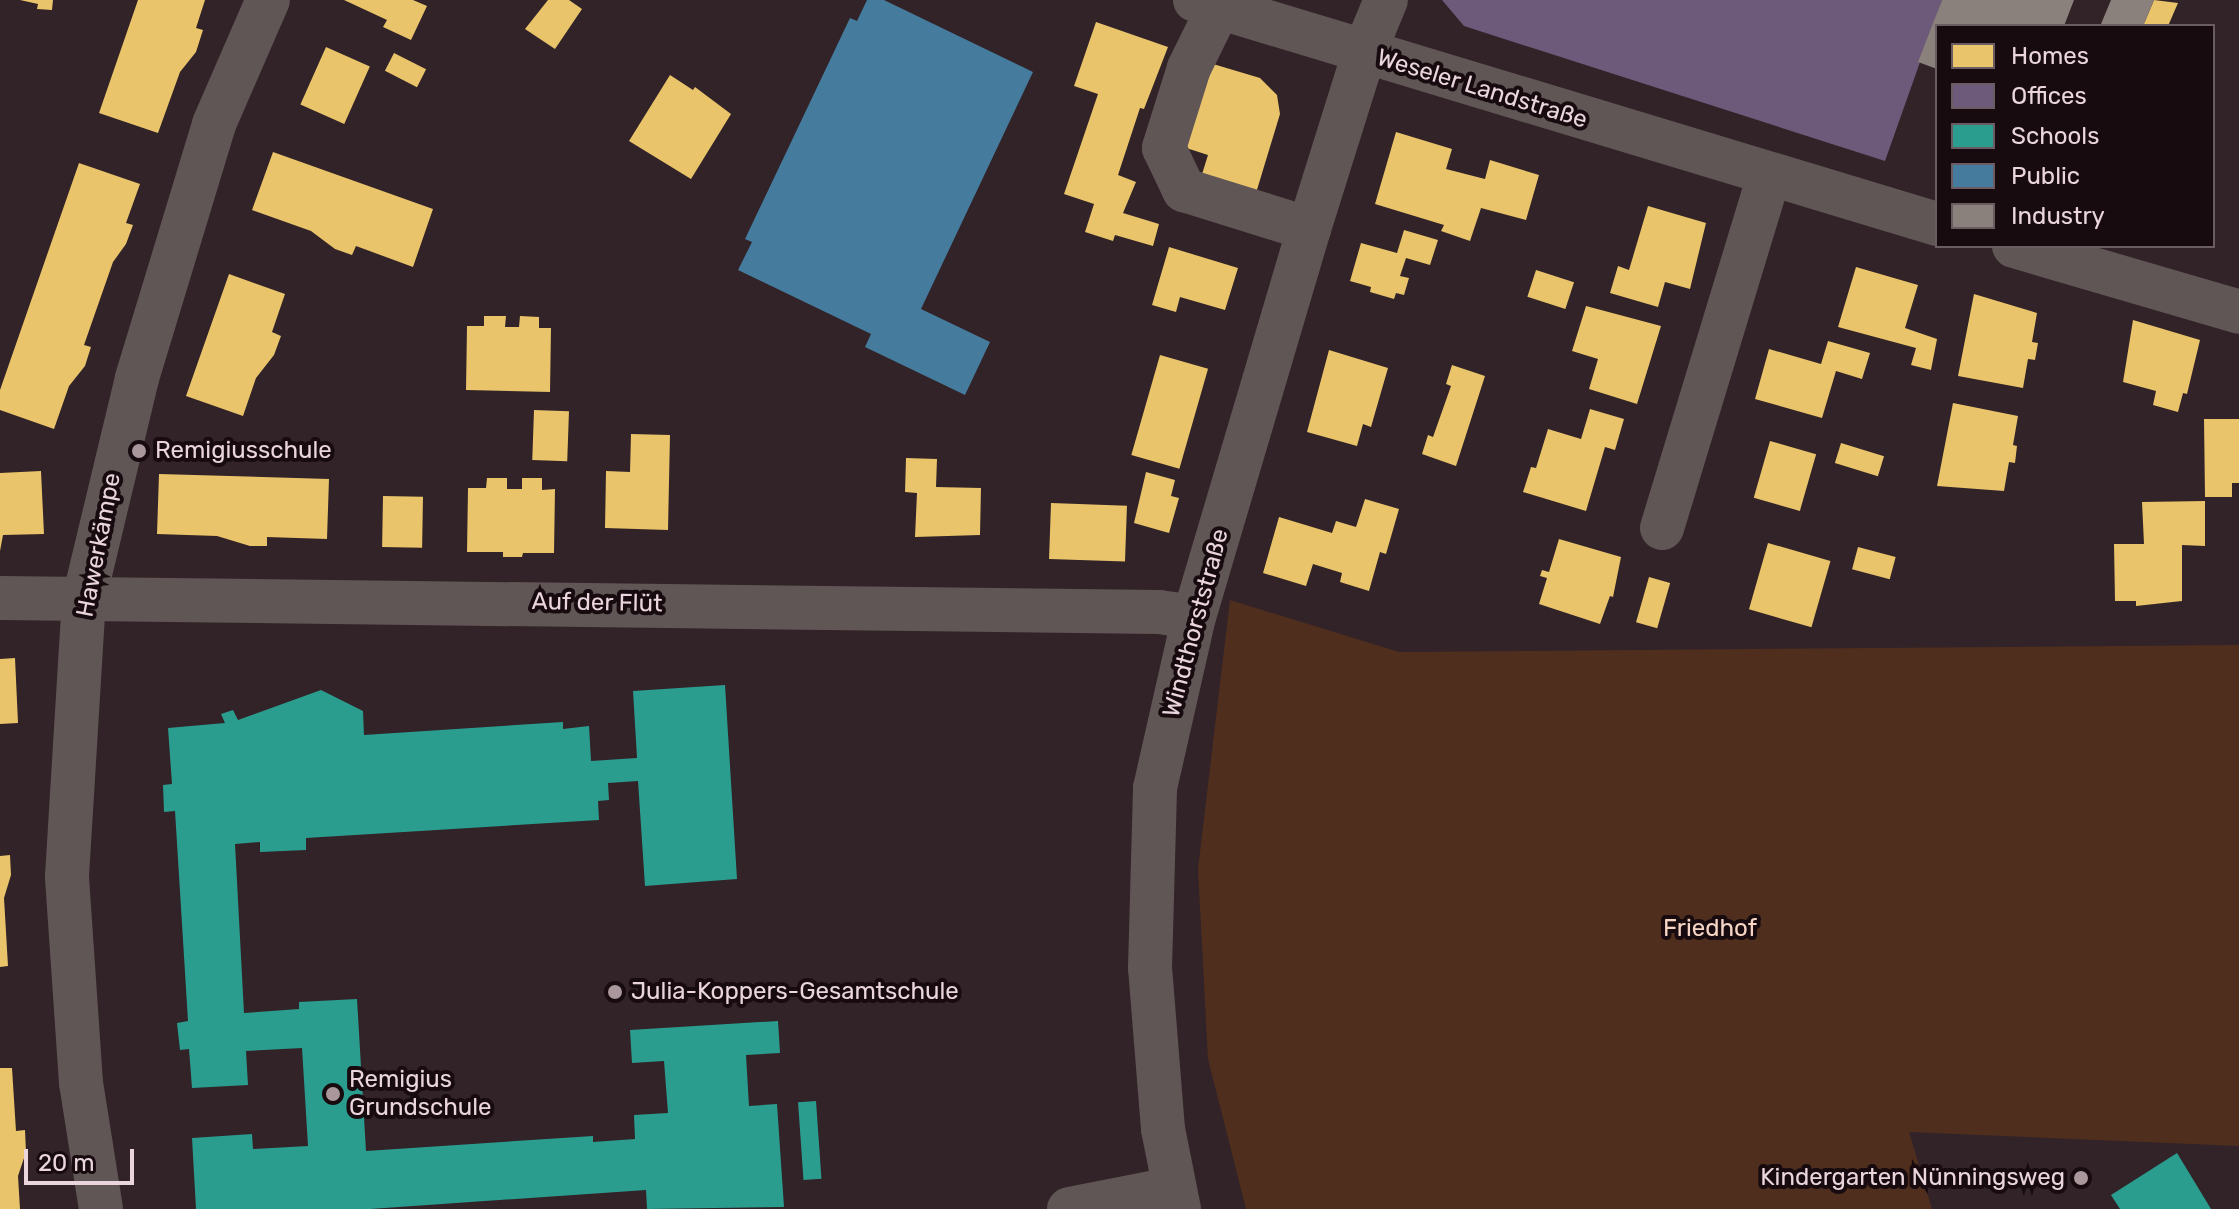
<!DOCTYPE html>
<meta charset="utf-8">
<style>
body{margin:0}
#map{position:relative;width:2239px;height:1209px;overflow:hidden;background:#322328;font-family:Rubik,sans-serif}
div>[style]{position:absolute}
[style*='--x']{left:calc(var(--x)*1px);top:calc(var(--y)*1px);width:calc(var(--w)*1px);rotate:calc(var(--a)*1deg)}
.green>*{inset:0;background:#4f2e1e}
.homes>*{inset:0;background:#e9c46a;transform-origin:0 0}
.offices>*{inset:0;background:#6d597a}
.schools>*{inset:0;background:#2a9d8f;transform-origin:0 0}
.public>*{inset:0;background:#457b9d}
.industry>*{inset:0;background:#8a817c}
.minor>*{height:44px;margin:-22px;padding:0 22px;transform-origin:22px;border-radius:22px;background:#615656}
.dots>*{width:22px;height:22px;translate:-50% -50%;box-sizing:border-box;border:4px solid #170b0f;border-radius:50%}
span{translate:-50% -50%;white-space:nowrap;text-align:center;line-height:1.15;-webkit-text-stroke:8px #170b0f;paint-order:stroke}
.street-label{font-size:24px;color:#e9d5db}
.poi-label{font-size:24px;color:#e9d5db}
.left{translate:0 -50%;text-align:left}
.right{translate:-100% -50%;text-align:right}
.park-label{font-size:24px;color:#f6d5c4}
.legend{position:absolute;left:1935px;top:24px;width:280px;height:224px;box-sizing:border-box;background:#170b0f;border:2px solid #6b5c61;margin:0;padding:10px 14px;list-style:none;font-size:24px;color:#e9d5db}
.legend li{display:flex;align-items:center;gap:16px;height:40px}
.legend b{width:40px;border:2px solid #6b5c61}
.scale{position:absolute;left:24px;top:1149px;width:110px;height:36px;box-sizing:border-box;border:4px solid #e9d5db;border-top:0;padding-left:10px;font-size:24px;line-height:28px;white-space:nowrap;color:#e9d5db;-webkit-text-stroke:6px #170b0f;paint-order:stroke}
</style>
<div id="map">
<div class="green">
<div style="clip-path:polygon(1230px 600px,1399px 652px,2239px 645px,2239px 1146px,1909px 1132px,1932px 1209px,1246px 1209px,1208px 1059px,1198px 869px)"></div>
</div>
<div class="homes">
<div style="clip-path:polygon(20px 0,53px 0,52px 10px,37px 9px,38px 4px)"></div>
<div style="clip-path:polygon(138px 0,205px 0,196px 28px,203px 30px,196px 52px,180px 72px,158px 133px,99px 113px)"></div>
<div style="clip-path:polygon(344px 0,413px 0,427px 6px,411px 40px,383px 27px,387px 20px)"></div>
<div style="clip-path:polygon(548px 0,569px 0,582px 9px,555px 49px,525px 29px)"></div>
<div style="clip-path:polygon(2154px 0,2178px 3px,2168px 26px,2143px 26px)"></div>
<div style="clip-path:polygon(1096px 22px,1168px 47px,1144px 109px,1140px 108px,1118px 175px,1136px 182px,1123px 213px,1159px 224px,1153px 246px,1115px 235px,1113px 241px,1085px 232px,1094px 204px,1064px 194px,1098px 94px,1074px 86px)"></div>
<div style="left:326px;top:47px;width:48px;height:63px;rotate:24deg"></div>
<div style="left:394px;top:53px;width:36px;height:20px;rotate:27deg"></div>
<div style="clip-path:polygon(1203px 61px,1260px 78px,1277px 95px,1280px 114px,1253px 203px,1198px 187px,1208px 155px,1180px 146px)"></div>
<div style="clip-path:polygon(670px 75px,693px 90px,695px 87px,731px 114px,691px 179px,629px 141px)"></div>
<div style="clip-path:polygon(1396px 132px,1452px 149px,1446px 169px,1485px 179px,1490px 160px,1539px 175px,1526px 220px,1481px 208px,1470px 241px,1441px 231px,1444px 225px,1375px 204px)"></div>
<div style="clip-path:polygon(273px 152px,433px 209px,413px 267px,356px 246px,352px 255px,335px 249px,311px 231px,252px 210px)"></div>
<div style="clip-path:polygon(79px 163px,140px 184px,126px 223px,133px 225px,126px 244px,113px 262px,84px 345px,91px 347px,85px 366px,69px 386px,54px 429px,0 410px,0 390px)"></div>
<div style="clip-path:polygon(1648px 206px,1706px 223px,1690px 289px,1665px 282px,1658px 307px,1610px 293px,1618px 266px,1629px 270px)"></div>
<div style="clip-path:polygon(1404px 230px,1438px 240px,1430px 265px,1406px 258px,1400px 276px,1409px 278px,1404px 295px,1396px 293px,1394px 299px,1370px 292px,1371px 287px,1350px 281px,1361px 243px,1397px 253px)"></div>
<div style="clip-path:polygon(1169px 247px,1238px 268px,1225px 310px,1180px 297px,1176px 312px,1152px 305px)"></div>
<div style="clip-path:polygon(1856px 267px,1918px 285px,1905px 328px,1937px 339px,1931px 370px,1911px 365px,1916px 348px,1838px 327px)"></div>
<div style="left:1536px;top:270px;width:40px;height:28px;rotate:18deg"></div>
<div style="clip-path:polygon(229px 274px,285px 294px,272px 332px,281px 336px,274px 355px,256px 378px,243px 416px,186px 396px)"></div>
<div style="clip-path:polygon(1974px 294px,2037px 313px,2032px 342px,2038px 343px,2035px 360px,2028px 359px,2023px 388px,1958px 376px)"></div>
<div style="clip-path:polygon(1586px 306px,1661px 326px,1637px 404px,1589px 389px,1598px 359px,1572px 351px)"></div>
<div style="clip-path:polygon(484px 316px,506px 316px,505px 327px,519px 327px,520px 316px,539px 317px,539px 328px,551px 328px,550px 392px,466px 390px,467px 326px,484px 326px)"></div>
<div style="clip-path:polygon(2133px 320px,2200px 340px,2187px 394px,2183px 393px,2178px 412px,2153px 405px,2156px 391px,2123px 382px)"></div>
<div style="clip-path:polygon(1828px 341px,1870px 353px,1862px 379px,1836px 371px,1822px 418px,1755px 399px,1769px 349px,1821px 364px)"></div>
<div style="clip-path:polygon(1329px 350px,1388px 368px,1371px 427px,1363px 424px,1357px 446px,1307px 432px)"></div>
<div style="left:1160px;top:355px;width:50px;height:104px;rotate:16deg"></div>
<div style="clip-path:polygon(1452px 365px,1485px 376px,1456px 466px,1422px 454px,1428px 435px,1433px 437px,1451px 386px,1446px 384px)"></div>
<div style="clip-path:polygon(1953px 403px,2018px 416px,2013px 445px,2017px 446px,2015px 463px,2009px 462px,2004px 491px,1937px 486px)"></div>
<div style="clip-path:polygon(1590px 409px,1624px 419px,1615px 450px,1605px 447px,1586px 511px,1523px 492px,1531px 467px,1536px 468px,1548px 429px,1581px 439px)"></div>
<div style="left:534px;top:410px;width:35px;height:50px;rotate:2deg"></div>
<div style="clip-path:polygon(2204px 419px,2239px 419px,2239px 483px,2232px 483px,2232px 497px,2205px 497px)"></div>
<div style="clip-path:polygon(631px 434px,670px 435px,668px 530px,605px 528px,606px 471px,630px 472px)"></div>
<div style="left:1770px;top:441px;width:48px;height:59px;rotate:16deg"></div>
<div style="left:1841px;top:443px;width:45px;height:21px;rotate:17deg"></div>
<div style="clip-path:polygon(906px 458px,937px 459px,936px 487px,981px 488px,980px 535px,915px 537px,917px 493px,905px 492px)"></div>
<div style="clip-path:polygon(41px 471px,44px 534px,3px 535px,0 551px,0 473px)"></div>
<div style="clip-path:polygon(1146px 472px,1175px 480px,1171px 496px,1179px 498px,1169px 533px,1134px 523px)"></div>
<div style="clip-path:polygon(159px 474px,329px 479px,327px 539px,267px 537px,267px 546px,250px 546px,217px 536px,157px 534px)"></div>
<div style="clip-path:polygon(487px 478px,507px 478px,507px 489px,522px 489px,522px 478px,542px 478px,542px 490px,555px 489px,554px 553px,523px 553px,522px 557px,503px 557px,503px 552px,467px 552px,468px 488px,486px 488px)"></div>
<div style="left:383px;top:496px;width:40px;height:51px;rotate:1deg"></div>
<div style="clip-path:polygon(1365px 499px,1399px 509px,1386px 554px,1380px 552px,1369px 591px,1340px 582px,1342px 573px,1313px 564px,1306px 586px,1263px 573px,1279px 517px,1332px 533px,1336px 521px,1356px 527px)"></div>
<div style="clip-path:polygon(2205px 501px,2205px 546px,2182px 545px,2182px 601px,2136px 606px,2136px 601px,2115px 601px,2114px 544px,2144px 544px,2142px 502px)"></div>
<div style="left:1051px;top:503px;width:76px;height:56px;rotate:2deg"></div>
<div style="clip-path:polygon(1559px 539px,1621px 557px,1613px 597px,1610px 596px,1600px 624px,1539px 604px,1547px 578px,1540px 576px,1542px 570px,1549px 572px)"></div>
<div style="left:1768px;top:543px;width:65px;height:69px;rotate:16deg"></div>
<div style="left:1858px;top:547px;width:39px;height:23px;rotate:15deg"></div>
<div style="left:1649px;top:577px;width:22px;height:47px;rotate:16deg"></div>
<div style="clip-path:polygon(15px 658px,18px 723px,0 724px,0 659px)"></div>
<div style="clip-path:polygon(10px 855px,11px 875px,4px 898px,8px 966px,0 967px,0 856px)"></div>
<div style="clip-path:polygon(0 1068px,12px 1068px,16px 1131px,25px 1130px,26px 1152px,18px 1176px,20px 1209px,0 1209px)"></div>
</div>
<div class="offices">
<div style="clip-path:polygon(1442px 0,1942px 0,1885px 161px,1464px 26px)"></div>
</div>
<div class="schools">
<div style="clip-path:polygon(725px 685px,737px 879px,645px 886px,638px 781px,608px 783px,609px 800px,598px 801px,599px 820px,306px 838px,306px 850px,260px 852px,260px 842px,235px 844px,244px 1013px,299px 1009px,299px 1002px,357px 999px,366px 1151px,593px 1136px,593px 1142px,635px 1139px,634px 1115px,668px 1113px,664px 1061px,632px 1063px,630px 1030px,778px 1021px,780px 1053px,746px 1055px,749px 1106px,777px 1104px,784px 1207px,647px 1209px,646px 1190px,370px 1209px,196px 1209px,192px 1138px,252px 1134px,253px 1149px,308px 1146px,302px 1048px,246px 1051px,248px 1085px,192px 1088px,189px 1049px,180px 1050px,177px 1023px,188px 1021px,175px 811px,164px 812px,163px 785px,172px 784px,168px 728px,225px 723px,221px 714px,233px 710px,238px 720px,321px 690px,363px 711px,364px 735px,563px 722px,563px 729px,589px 726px,591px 761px,637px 758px,633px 691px)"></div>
<div style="left:816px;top:1101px;width:78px;height:18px;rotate:86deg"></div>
<div style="clip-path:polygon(2177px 1153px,2211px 1209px,2120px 1209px,2111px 1195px)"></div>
</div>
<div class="public">
<div style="clip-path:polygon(867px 0,884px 0,1033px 72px,921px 309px,990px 342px,965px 395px,865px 347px,871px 334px,738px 270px,752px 242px,745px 239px,850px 18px,857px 21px)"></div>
</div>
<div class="industry">
<div style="clip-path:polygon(1942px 0,2074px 0,2064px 26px,1937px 26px,1937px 69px,1918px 62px)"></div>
<div style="clip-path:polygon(2111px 0,2154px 0,2143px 26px,2106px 26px,2101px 24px)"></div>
</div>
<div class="minor">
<div style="--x:1195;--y:0;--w:775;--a:16.8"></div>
<div style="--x:1218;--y:9;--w:66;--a:116.2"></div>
<div style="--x:1189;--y:68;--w:84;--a:107.4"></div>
<div style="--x:1164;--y:148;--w:47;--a:64.5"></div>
<div style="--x:1184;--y:190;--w:131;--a:17.3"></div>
<div style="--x:2014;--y:246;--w:234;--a:16.3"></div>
<div style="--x:1662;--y:528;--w:368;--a:-73.1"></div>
<div style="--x:0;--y:598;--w:1159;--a:0.69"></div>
<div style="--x:1159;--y:612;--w:35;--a:8"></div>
<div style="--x:101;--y:1209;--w:128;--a:-99"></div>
<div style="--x:81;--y:1083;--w:207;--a:-93.9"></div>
<div style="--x:67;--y:876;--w:278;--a:-86.5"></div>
<div style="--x:84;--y:599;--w:227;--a:-76.5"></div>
<div style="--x:137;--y:378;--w:265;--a:-73.1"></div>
<div style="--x:214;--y:124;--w:135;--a:-66.5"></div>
<div style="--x:1069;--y:1209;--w:105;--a:-11"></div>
<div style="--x:1179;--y:1209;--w:82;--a:-101.3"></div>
<div style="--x:1163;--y:1129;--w:162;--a:-94.6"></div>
<div style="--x:1150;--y:968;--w:180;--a:-88.4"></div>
<div style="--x:1155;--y:788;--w:175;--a:-77.2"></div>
<div style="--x:1194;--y:617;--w:405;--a:-73.5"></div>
<div style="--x:1309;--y:229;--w:184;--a:-72.6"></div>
<div style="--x:1364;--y:53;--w:57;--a:-67.5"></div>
</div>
<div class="dots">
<div style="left:139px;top:451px;background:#a9979c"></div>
<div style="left:615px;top:992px;background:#a9979c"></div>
<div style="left:333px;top:1094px;background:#a9979c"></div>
<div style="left:2081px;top:1178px;background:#a9979c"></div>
</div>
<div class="street-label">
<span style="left:1482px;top:89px;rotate:17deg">Weseler Landstraße</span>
<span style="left:99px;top:545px;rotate:-79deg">Hawerkämpe</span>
<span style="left:597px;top:603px;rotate:1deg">Auf der Flüt</span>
<span style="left:1196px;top:623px;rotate:-75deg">Windthorststraße</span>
</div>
<div class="poi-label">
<span class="left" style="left:155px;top:451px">Remigiusschule</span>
<span class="left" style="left:631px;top:992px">Julia-Koppers-Gesamtschule</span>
<span class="left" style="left:349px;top:1094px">Remigius<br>Grundschule</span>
<span class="right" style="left:2065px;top:1178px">Kindergarten Nünningsweg</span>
</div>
<div class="park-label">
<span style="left:1710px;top:929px">Friedhof</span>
</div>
<ul class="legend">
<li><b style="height:22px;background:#e9c46a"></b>Homes</li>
<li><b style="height:22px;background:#6d597a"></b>Offices</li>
<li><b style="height:22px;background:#2a9d8f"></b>Schools</li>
<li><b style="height:22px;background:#457b9d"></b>Public</li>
<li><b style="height:22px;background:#8a817c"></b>Industry</li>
</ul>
<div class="scale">20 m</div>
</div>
